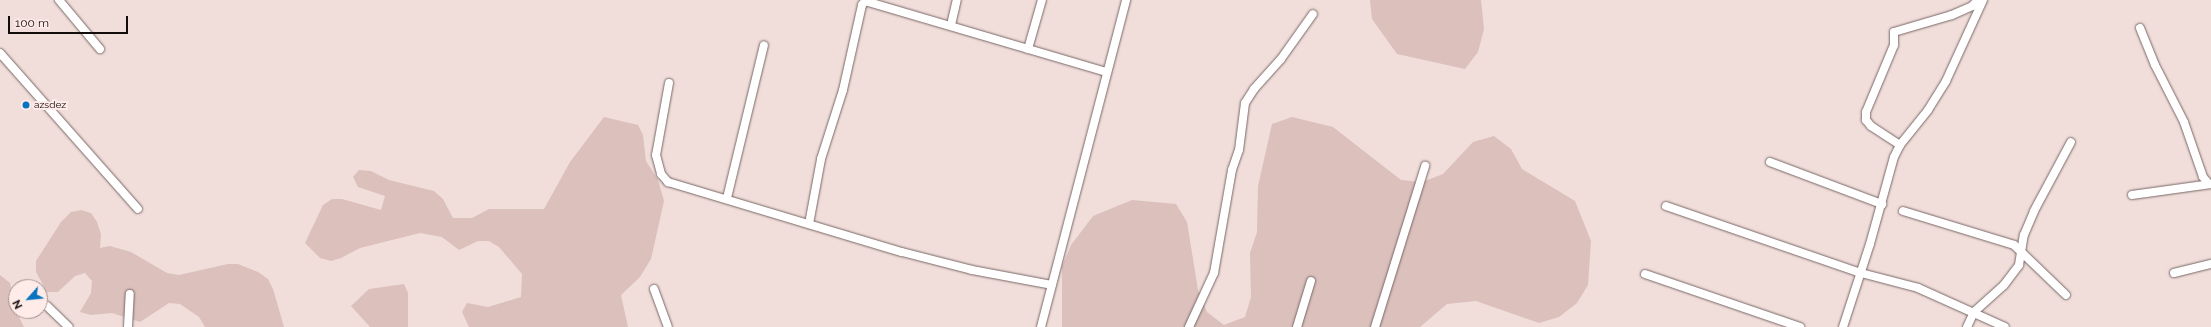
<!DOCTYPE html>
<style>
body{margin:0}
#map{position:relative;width:2211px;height:327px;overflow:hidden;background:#f1dedb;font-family:Raleway,sans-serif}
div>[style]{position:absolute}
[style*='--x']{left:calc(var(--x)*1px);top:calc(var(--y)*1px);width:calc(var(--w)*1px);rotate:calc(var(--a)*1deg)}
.green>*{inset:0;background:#dbc0bc}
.roads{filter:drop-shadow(0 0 1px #786765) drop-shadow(0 0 1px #786765)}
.minor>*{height:8px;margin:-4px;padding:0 4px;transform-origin:4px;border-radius:4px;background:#fff}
.dots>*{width:11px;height:11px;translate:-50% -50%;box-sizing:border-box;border:2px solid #ffebe8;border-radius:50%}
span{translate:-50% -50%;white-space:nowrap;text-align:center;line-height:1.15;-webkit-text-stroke:4px #ffebe8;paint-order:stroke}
.poi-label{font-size:10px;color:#120c0b}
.left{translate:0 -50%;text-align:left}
.north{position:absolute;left:8px;top:279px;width:40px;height:40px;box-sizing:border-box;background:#ffebe8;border:1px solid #a09290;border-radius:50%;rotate:243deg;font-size:11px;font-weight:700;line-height:16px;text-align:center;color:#120c0b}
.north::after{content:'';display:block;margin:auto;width:14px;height:18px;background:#0674be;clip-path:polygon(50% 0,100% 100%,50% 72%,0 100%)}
.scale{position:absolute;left:8px;top:16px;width:120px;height:18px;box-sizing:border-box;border:2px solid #120c0b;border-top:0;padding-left:5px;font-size:12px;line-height:14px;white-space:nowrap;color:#120c0b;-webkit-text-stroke:3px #ffebe8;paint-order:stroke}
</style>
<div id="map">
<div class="green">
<div style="clip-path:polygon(1370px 0,1481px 0,1484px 29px,1478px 52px,1465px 69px,1397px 54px,1372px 19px)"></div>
<div style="clip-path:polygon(604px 117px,638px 125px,643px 135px,646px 161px,658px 180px,664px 201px,651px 259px,640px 277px,621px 295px,628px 327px,469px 327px,462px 312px,467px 303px,488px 307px,521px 297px,522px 274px,499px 247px,489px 241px,478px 241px,459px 250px,442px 237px,420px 233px,360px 248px,341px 258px,331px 261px,320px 258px,305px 243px,323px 205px,332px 199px,342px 199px,381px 210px,385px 196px,358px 187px,353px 177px,359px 170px,371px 171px,389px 180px,434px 191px,443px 199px,453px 218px,472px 218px,489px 209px,544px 209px,570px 162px)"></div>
<div style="clip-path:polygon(1292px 117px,1333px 127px,1401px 180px,1422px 182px,1443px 174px,1473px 142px,1494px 136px,1511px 149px,1522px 169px,1575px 201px,1591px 241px,1588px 285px,1577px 303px,1559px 317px,1539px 323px,1476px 301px,1447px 304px,1420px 327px,1062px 327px,1062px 267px,1071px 245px,1093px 216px,1132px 200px,1176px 204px,1187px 222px,1198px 290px,1207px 312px,1224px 325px,1245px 317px,1251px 297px,1250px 253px,1257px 232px,1258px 186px,1272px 124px)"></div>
<div style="clip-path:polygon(81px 210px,91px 213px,97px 222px,101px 234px,100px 248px,110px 246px,131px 252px,167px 273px,179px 275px,228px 264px,238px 264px,258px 272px,268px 279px,273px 289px,284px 327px,205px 327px,199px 317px,180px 304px,169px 303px,140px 322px,112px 313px,91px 315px,80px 312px,91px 293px,92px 281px,85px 273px,75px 276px,58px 292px,47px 292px,36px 272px,36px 261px,61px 222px,71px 212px)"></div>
<div style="clip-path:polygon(0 275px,10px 283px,16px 311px,24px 327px,0 327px)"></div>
<div style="clip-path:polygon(404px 284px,408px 293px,408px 327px,370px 327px,351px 306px,369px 289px)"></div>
</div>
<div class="roads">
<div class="minor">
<div style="--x:59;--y:0;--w:64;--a:50.1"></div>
<div style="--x:951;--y:25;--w:26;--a:-77"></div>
<div style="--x:2140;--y:28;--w:40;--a:68"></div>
<div style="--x:2155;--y:65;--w:64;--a:63"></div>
<div style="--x:2184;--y:122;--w:58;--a:70.9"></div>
<div style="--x:2203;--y:177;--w:9;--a:49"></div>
<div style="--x:1028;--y:49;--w:51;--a:-74.1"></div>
<div style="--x:0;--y:53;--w:208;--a:48.5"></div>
<div style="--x:669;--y:83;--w:73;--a:100.2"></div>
<div style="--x:656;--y:155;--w:20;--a:75"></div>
<div style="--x:661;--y:174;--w:11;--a:49"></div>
<div style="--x:668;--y:182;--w:244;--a:16.7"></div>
<div style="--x:902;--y:252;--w:72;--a:14.4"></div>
<div style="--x:972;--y:270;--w:81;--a:10.6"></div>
<div style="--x:1900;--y:145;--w:35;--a:-147"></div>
<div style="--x:1871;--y:126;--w:8;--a:-130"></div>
<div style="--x:1866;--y:120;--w:8;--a:-90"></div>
<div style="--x:1866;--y:112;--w:73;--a:-67.3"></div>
<div style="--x:1894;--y:45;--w:13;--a:-90"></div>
<div style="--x:1894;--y:32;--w:60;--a:-16.3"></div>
<div style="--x:1952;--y:15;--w:22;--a:-24"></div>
<div style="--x:1972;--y:6;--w:8;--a:-45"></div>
<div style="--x:1770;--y:162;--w:120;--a:20.6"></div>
<div style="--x:2132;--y:195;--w:80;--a:-7.9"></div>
<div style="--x:727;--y:198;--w:157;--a:-76.4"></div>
<div style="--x:1666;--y:206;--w:206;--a:19"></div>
<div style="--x:1861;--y:273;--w:59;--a:14.7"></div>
<div style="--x:1918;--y:288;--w:95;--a:24.1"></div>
<div style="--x:1903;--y:211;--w:116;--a:17"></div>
<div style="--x:2014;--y:245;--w:72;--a:43.9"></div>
<div style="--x:809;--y:224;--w:66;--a:-79.5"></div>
<div style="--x:821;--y:159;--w:72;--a:-72.3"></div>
<div style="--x:843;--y:90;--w:87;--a:-77.4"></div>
<div style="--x:862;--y:5;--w:5;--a:-53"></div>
<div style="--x:865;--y:1;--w:252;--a:16.4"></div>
<div style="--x:2174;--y:273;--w:38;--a:-14"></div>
<div style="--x:1645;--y:274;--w:164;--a:18.9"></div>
<div style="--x:654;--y:289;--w:40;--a:69.8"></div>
<div style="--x:47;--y:306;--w:30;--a:44"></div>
<div style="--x:128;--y:327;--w:33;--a:-87"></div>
<div style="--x:1041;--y:327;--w:338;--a:-75.4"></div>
<div style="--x:1189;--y:327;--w:60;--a:-65.2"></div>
<div style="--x:1214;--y:273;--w:105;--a:-80.1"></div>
<div style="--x:1232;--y:170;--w:21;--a:-71"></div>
<div style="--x:1239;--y:150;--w:47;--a:-82.7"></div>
<div style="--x:1245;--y:103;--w:17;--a:-57"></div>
<div style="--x:1254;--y:89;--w:40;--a:-48"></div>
<div style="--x:1281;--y:59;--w:55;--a:-54.6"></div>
<div style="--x:1297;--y:327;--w:48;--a:-73.1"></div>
<div style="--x:1375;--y:327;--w:169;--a:-72.7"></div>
<div style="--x:1843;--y:327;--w:87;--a:-72"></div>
<div style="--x:1870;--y:244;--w:90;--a:-74.6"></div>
<div style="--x:1894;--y:157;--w:13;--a:-63"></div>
<div style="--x:1900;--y:145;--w:45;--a:-51.3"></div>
<div style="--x:1928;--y:110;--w:34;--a:-58"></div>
<div style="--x:1946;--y:81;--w:89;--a:-65.4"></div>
<div style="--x:1967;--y:327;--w:17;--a:-65"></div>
<div style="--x:1974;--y:312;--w:40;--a:-42"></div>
<div style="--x:2004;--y:285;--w:25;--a:-53"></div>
<div style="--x:2019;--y:265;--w:30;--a:-81"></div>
<div style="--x:2024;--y:235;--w:26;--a:-67"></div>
<div style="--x:2034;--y:211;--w:78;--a:-61.8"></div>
</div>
</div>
<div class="dots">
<div style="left:26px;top:105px;background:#0674be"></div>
</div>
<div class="poi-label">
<span class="left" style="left:34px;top:105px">azsdez</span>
</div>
<div class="north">N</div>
<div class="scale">100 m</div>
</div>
